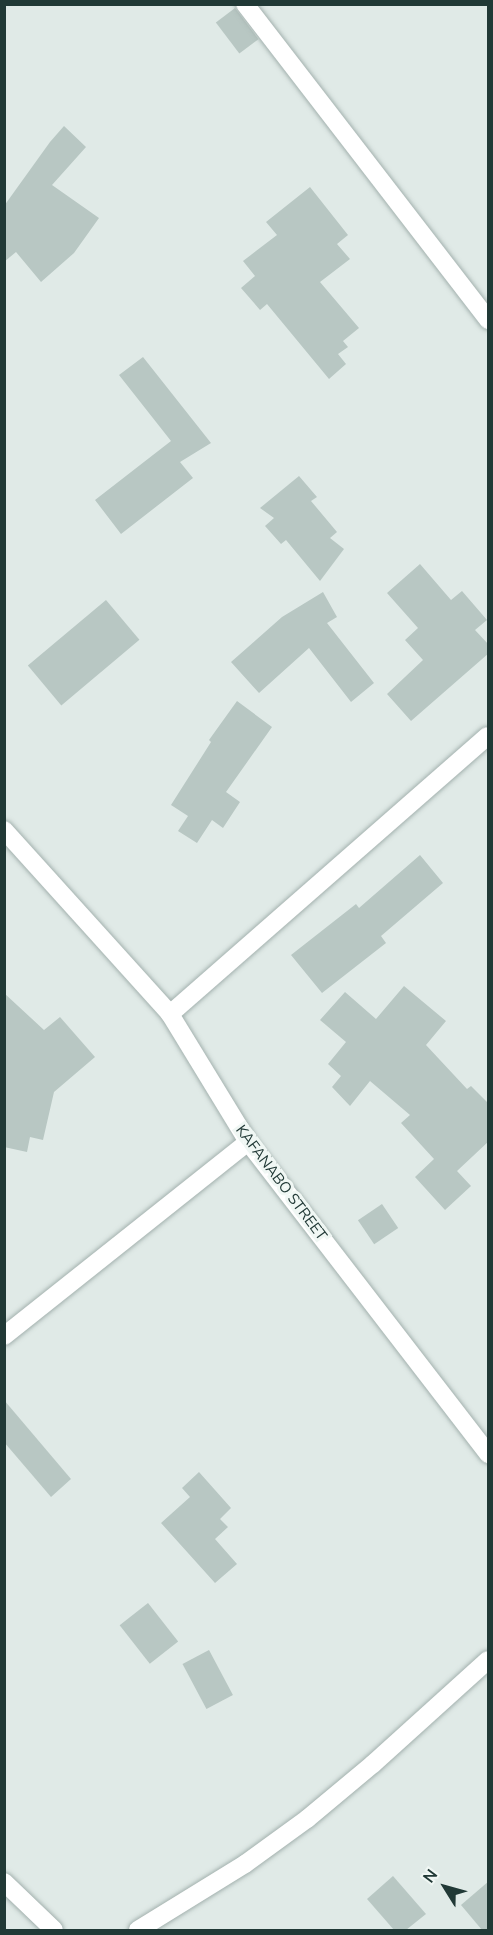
<!DOCTYPE html>
<style>
body{margin:0}
#map{position:relative;width:493px;height:1935px;overflow:hidden;background:#e0eae7;font-family:"Nunito Sans",sans-serif}
div>[style]{position:absolute}
[style*='--x']{left:calc(var(--x)*1px);top:calc(var(--y)*1px);width:calc(var(--w)*1px);rotate:calc(var(--a)*1deg)}
.building>*{inset:0;background:#b8c7c3;transform-origin:0 0}
.roads{filter:drop-shadow(0 0 2px #a3b1ae) drop-shadow(0 0 2px #a3b1ae)}
.street>*{height:18px;margin:-9px;padding:0 9px;transform-origin:9px;border-radius:9px;background:#fff}
span{translate:-50% -50%;white-space:nowrap;text-align:center;line-height:1.15;-webkit-text-stroke:6px #f0f7f4;paint-order:stroke}
.street-label{font-size:15px;color:#213936}
.frame{position:absolute;inset:0;border:6px solid #213936;pointer-events:none}
.north{position:absolute;left:415px;top:1857px;width:60px;height:60px;-webkit-text-stroke:4px #f0f7f4;paint-order:stroke;rotate:307deg;font-size:16px;font-weight:700;line-height:24px;text-align:center;color:#213936}
.north::after{content:'';display:block;margin:auto;width:21px;height:27px;background:#213936;clip-path:polygon(50% 0,100% 100%,50% 72%,0 100%)}
</style>
<div id="map">
<div class="building">
<div style="left:235px;top:8px;width:39px;height:24px;rotate:53deg"></div>
<div style="clip-path:polygon(64px 126px,86px 147px,52px 185px,99px 218px,74px 253px,41px 282px,16px 252px,4px 262px,4px 206px,50px 142px)"></div>
<div style="clip-path:polygon(310px 187px,348px 235px,337px 244px,350px 259px,320px 282px,359px 328px,343px 341px,348px 347px,338px 354px,346px 364px,329px 379px,267px 304px,260px 310px,241px 288px,255px 276px,243px 261px,277px 235px,266px 222px)"></div>
<div style="clip-path:polygon(143px 357px,211px 443px,180px 462px,193px 478px,121px 534px,95px 500px,171px 441px,119px 375px)"></div>
<div style="clip-path:polygon(299px 476px,317px 497px,311px 501px,337px 532px,330px 538px,344px 549px,320px 581px,286px 540px,281px 544px,265px 526px,274px 518px,260px 508px)"></div>
<div style="clip-path:polygon(420px 564px,451px 600px,462px 591px,487px 620px,475px 630px,489px 645px,489px 653px,411px 721px,387px 694px,423px 660px,405px 640px,418px 628px,387px 593px)"></div>
<div style="clip-path:polygon(323px 592px,337px 617px,327px 623px,374px 683px,351px 702px,309px 648px,259px 693px,231px 662px,282px 617px)"></div>
<div style="left:106px;top:600px;width:52px;height:102px;rotate:50deg"></div>
<div style="clip-path:polygon(237px 701px,272px 727px,226px 792px,240px 802px,223px 828px,212px 820px,197px 843px,178px 831px,188px 816px,171px 805px,211px 742px,209px 740px)"></div>
<div style="clip-path:polygon(420px 855px,443px 883px,381px 936px,386px 943px,322px 993px,291px 955px,356px 904px,359px 908px)"></div>
<div style="clip-path:polygon(404px 986px,446px 1021px,426px 1045px,467px 1089px,471px 1086px,489px 1104px,489px 1141px,457px 1171px,471px 1186px,445px 1210px,415px 1177px,434px 1159px,401px 1123px,410px 1115px,370px 1081px,350px 1106px,332px 1087px,341px 1076px,328px 1064px,346px 1042px,320px 1020px,345px 992px,376px 1019px)"></div>
<div style="clip-path:polygon(4px 993px,44px 1030px,60px 1017px,95px 1057px,54px 1092px,43px 1140px,30px 1137px,27px 1152px,4px 1147px)"></div>
<div style="left:382px;top:1204px;width:29px;height:29px;rotate:56deg"></div>
<div style="clip-path:polygon(4px 1400px,71px 1479px,51px 1497px,4px 1442px)"></div>
<div style="clip-path:polygon(199px 1472px,231px 1508px,220px 1519px,228px 1527px,215px 1539px,237px 1564px,215px 1583px,161px 1523px,190px 1497px,182px 1488px)"></div>
<div style="left:148px;top:1603px;width:49px;height:36px;rotate:52deg"></div>
<div style="left:209px;top:1650px;width:51px;height:30px;rotate:62deg"></div>
<div style="clip-path:polygon(393px 1876px,426px 1914px,406px 1930px,394px 1930px,367px 1899px)"></div>
<div style="clip-path:polygon(489px 1881px,489px 1930px,482px 1930px,461px 1905px)"></div>
</div>
<div class="roads">
<div class="street">
<div style="--x:245;--y:4;--w:399;--a:52.4"></div>
<div style="--x:4;--y:830;--w:248;--a:47.9"></div>
<div style="--x:170;--y:1014;--w:150;--a:58.6"></div>
<div style="--x:248;--y:1142;--w:394;--a:52.4"></div>
<div style="--x:170;--y:1014;--w:422;--a:-41.2"></div>
<div style="--x:4;--y:1336;--w:312;--a:-38.5"></div>
<div style="--x:4;--y:1882;--w:69;--a:43.8"></div>
<div style="--x:138;--y:1930;--w:126;--a:-31.7"></div>
<div style="--x:245;--y:1864;--w:77;--a:-36"></div>
<div style="--x:307;--y:1819;--w:86;--a:-39.8"></div>
<div style="--x:373;--y:1764;--w:155;--a:-42.1"></div>
</div>
</div>
<div class="street-label">
<span style="left:281px;top:1183px;rotate:53deg">KAFANABO STREET</span>
</div>
<div class="frame"></div>
<div class="north">N</div>
</div>
